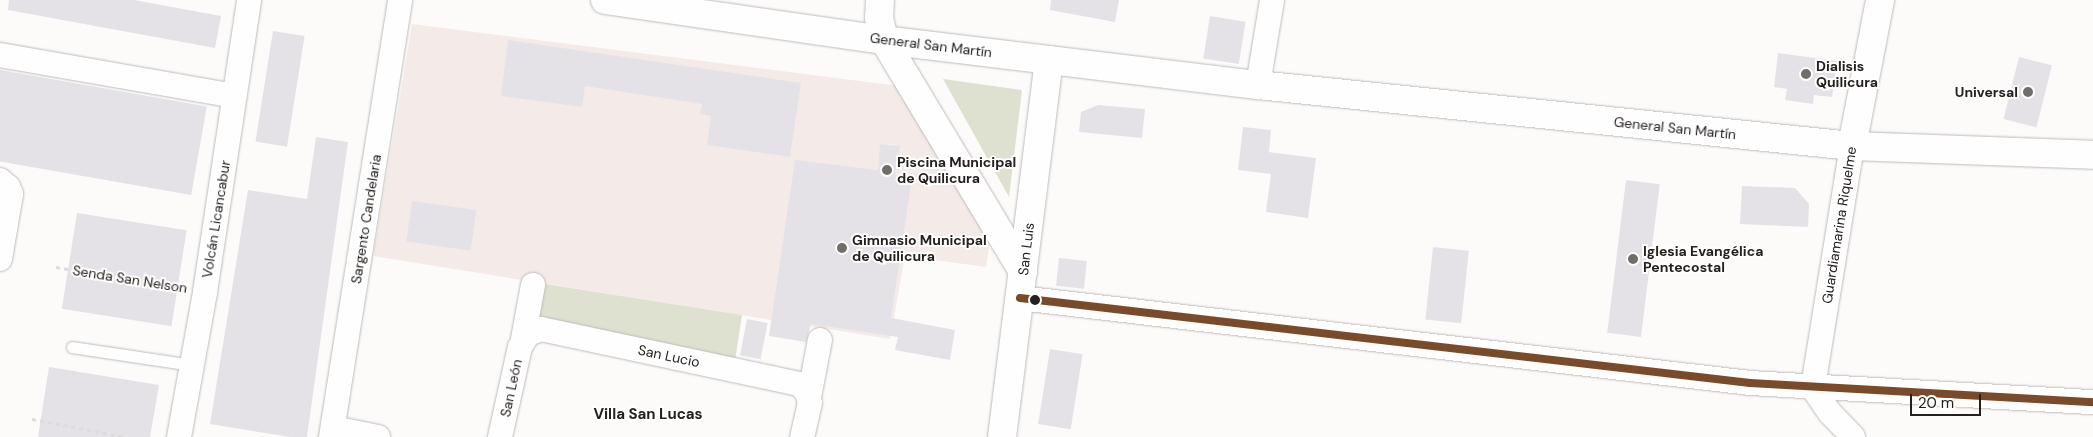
<!DOCTYPE html>
<meta charset="utf-8">
<style>
body{margin:0}
#map{position:relative;width:2093px;height:437px;overflow:hidden;background:#fcfbfa;font-family:"DM Sans",sans-serif}
div>[style]{position:absolute}
[style*='--x']{left:calc(var(--x)*1px);top:calc(var(--y)*1px);width:calc(var(--w)*1px);rotate:calc(var(--a)*1deg)}
.industrial>*{inset:0;background:#f4ebe8}
.green>*{inset:0;background:#dee1d0}
.building>*{inset:0;background:#e5e2e7;transform-origin:0 0}
.path>*{height:3px;margin-top:-1.5px;transform-origin:0;background:repeating-linear-gradient(90deg,#dddcdc 0 4px,transparent 0 8px)}
.roads{filter:drop-shadow(0 0 1px #bebbb9) drop-shadow(0 0 1px #bebbb9)}
.lane>*{height:11px;margin:-5.5px;padding:0 5.5px;transform-origin:5.5px;border-radius:5.5px;background:#fffefe}
.street>*{height:24px;margin:-12px;padding:0 12px;transform-origin:12px;border-radius:12px;background:#fffefe}
.secondary>*{height:28px;margin:-14px;padding:0 14px;transform-origin:14px;border-radius:14px;background:#fffefe}
.primary>*{height:28px;margin:-14px;padding:0 14px;transform-origin:14px;border-radius:14px;background:#fffefe}
.bus-1>*{height:8px;margin:-4px;padding:0 4px;transform-origin:4px;border-radius:4px;background:#7a4b2a}
.dots>*{width:14px;height:14px;translate:-50% -50%;box-sizing:border-box;border:2px solid #fff;border-radius:50%}
span{translate:-50% -50%;white-space:nowrap;text-align:center;line-height:1.15;-webkit-text-stroke:4px #fff;paint-order:stroke}
.street-label{font-size:14px;color:#25201d}
.poi-label{font-size:14px;color:#25201d;font-weight:700}
.left{translate:0 -50%;text-align:left}
.right{translate:-100% -50%;text-align:right}
.neighbourhood-label{font-size:15px;color:#25201d;font-weight:700}
.scale{position:absolute;left:1910px;top:394px;width:71px;height:22px;box-sizing:border-box;border:2px solid #25201d;border-top:0;padding-left:6px;font-size:15px;line-height:18px;white-space:nowrap;color:#25201d;-webkit-text-stroke:4px #fff;paint-order:stroke}
</style>
<div id="map">
<div class="industrial">
<div style="clip-path:polygon(412px 24px,899px 86px,990px 241px,986px 267px,905px 256px,890px 339px,373px 256px)"></div>
</div>
<div class="green">
<div style="clip-path:polygon(943px 79px,1022px 90px,1009px 197px)"></div>
<div style="clip-path:polygon(539px 283px,742px 315px,735px 361px,538px 323px)"></div>
</div>
<div class="building">
<div style="clip-path:polygon(9px 0,134px 0,221px 16px,215px 48px,8px 10px)"></div>
<div style="clip-path:polygon(1051px 0,1119px 0,1115px 22px,1050px 10px)"></div>
<div style="left:1210px;top:16px;width:36px;height:43px;rotate:9deg"></div>
<div style="left:273px;top:31px;width:32px;height:112px;rotate:9deg"></div>
<div style="clip-path:polygon(508px 40px,801px 83px,790px 157px,707px 145px,711px 116px,700px 114px,702px 104px,585px 86px,582px 107px,501px 96px)"></div>
<div style="clip-path:polygon(1778px 53px,1837px 61px,1832px 97px,1814px 95px,1813px 104px,1785px 100px,1787px 89px,1774px 87px)"></div>
<div style="left:2019px;top:57px;width:34px;height:64px;rotate:14deg"></div>
<div style="left:0;top:70px;width:210px;height:90px;rotate:10deg"></div>
<div style="clip-path:polygon(1098px 105px,1145px 109px,1142px 138px,1079px 132px,1081px 112px)"></div>
<div style="clip-path:polygon(1243px 127px,1271px 130px,1269px 152px,1316px 158px,1308px 218px,1266px 212px,1271px 174px,1238px 170px)"></div>
<div style="clip-path:polygon(316px 137px,348px 142px,307px 437px,290px 437px,210px 424px,248px 190px,307px 199px)"></div>
<div style="clip-path:polygon(880px 144px,900px 146px,895px 175px,912px 178px,891px 318px,955px 330px,950px 360px,895px 350px,898px 337px,811px 324px,806px 342px,769px 336px,795px 160px,878px 170px)"></div>
<div style="left:1626px;top:180px;width:34px;height:154px;rotate:7deg"></div>
<div style="clip-path:polygon(1742px 186px,1795px 188px,1809px 204px,1808px 227px,1740px 224px)"></div>
<div style="left:412px;top:201px;width:65px;height:41px;rotate:8deg"></div>
<div style="left:77px;top:213px;width:111px;height:97px;rotate:9deg"></div>
<div style="left:1433px;top:247px;width:36px;height:73px;rotate:6deg"></div>
<div style="left:1059px;top:258px;width:28px;height:28px;rotate:6deg"></div>
<div style="left:747px;top:319px;width:21px;height:37px;rotate:11deg"></div>
<div style="left:1050px;top:349px;width:33px;height:76px;rotate:9deg"></div>
<div style="clip-path:polygon(49px 367px,159px 385px,150px 437px,38px 437px)"></div>
</div>
<div class="path">
<div style="--x:56;--y:267;--w:128;--a:9.5"></div>
<div style="--x:32;--y:419;--w:96;--a:10.8"></div>
</div>
<div class="roads">
<div class="lane">
<div style="--x:72;--y:347;--w:121;--a:8.5"></div>
</div>
<div class="street">
<div style="--x:0;--y:55;--w:238;--a:9.9"></div>
<div style="--x:1258;--y:85;--w:86;--a:-80.6"></div>
<div style="--x:1852;--y:146;--w:245;--a:99.2"></div>
<div style="--x:1813;--y:388;--w:30;--a:56"></div>
<div style="--x:1830;--y:413;--w:33;--a:46"></div>
<div style="--x:0;--y:180;--w:11;--a:41"></div>
<div style="--x:8;--y:187;--w:8;--a:67"></div>
<div style="--x:11;--y:194;--w:66;--a:99.6"></div>
<div style="--x:1020;--y:298;--w:735;--a:6.64"></div>
<div style="--x:1750;--y:383;--w:344;--a:3.2"></div>
<div style="--x:523;--y:339;--w:55;--a:-79.5"></div>
<div style="--x:809;--y:397;--w:58;--a:-79.1"></div>
<div style="--x:333;--y:428;--w:46;--a:11.3"></div>
<div style="--x:179;--y:437;--w:147;--a:-79.8"></div>
<div style="--x:205;--y:292;--w:295;--a:-81.4"></div>
<div style="--x:331;--y:437;--w:442;--a:-81"></div>
<div style="--x:500;--y:437;--w:92;--a:-77.5"></div>
<div style="--x:520;--y:347;--w:15;--a:-58"></div>
<div style="--x:528;--y:334;--w:14;--a:-21"></div>
<div style="--x:541;--y:329;--w:264;--a:12"></div>
<div style="--x:799;--y:384;--w:11;--a:45"></div>
<div style="--x:807;--y:392;--w:11;--a:75"></div>
<div style="--x:810;--y:403;--w:35;--a:103"></div>
</div>
<div class="secondary">
<div style="--x:880;--y:0;--w:18;--a:93"></div>
<div style="--x:879;--y:18;--w:23;--a:77"></div>
<div style="--x:884;--y:40;--w:270;--a:59"></div>
<div style="--x:1852;--y:146;--w:149;--a:-79.1"></div>
<div style="--x:1002;--y:437;--w:380;--a:-82.9"></div>
</div>
<div class="primary">
<div style="--x:605;--y:0;--w:282;--a:8.2"></div>
<div style="--x:884;--y:40;--w:377;--a:6.9"></div>
<div style="--x:1258;--y:85;--w:597;--a:5.86"></div>
<div style="--x:1852;--y:146;--w:241;--a:2.1"></div>
</div>
</div>
<div class="bus-1">
<div style="--x:1020;--y:298;--w:735;--a:6.64"></div>
<div style="--x:1750;--y:383;--w:344;--a:3.2"></div>
</div>
<div class="dots">
<div style="left:1806px;top:74px;background:#706d6a"></div>
<div style="left:2028px;top:92px;background:#706d6a"></div>
<div style="left:887px;top:170px;background:#706d6a"></div>
<div style="left:842px;top:248px;background:#706d6a"></div>
<div style="left:1633px;top:259px;background:#706d6a"></div>
<div style="left:1035px;top:300px;background:#25201d"></div>
</div>
<div class="street-label">
<span style="left:931px;top:45px;rotate:7deg">General San Martín</span>
<span style="left:1675px;top:128px;rotate:6deg">General San Martín</span>
<span style="left:216px;top:219px;rotate:-81deg">Volcán Licancabur</span>
<span style="left:366px;top:219px;rotate:-81deg">Sargento Candelaria</span>
<span style="left:1839px;top:225px;rotate:-81deg">Guardiamarina Riquelme</span>
<span style="left:1026px;top:249px;rotate:-83deg">San Luis</span>
<span style="left:130px;top:279px;rotate:9deg">Senda San Nelson</span>
<span style="left:669px;top:356px;rotate:12deg">San Lucio</span>
<span style="left:511px;top:388px;rotate:-78deg">San León</span>
</div>
<div class="poi-label">
<span class="left" style="left:1816px;top:74px">Dialisis<br>Quilicura</span>
<span class="right" style="left:2018px;top:92px">Universal</span>
<span class="left" style="left:897px;top:170px">Piscina Municipal<br>de Quilicura</span>
<span class="left" style="left:852px;top:248px">Gimnasio Municipal<br>de Quilicura</span>
<span class="left" style="left:1643px;top:259px">Iglesia Evangélica<br>Pentecostal</span>
</div>
<div class="neighbourhood-label">
<span style="left:648px;top:415px">Villa San Lucas</span>
</div>
<div class="scale">20 m</div>
</div>
